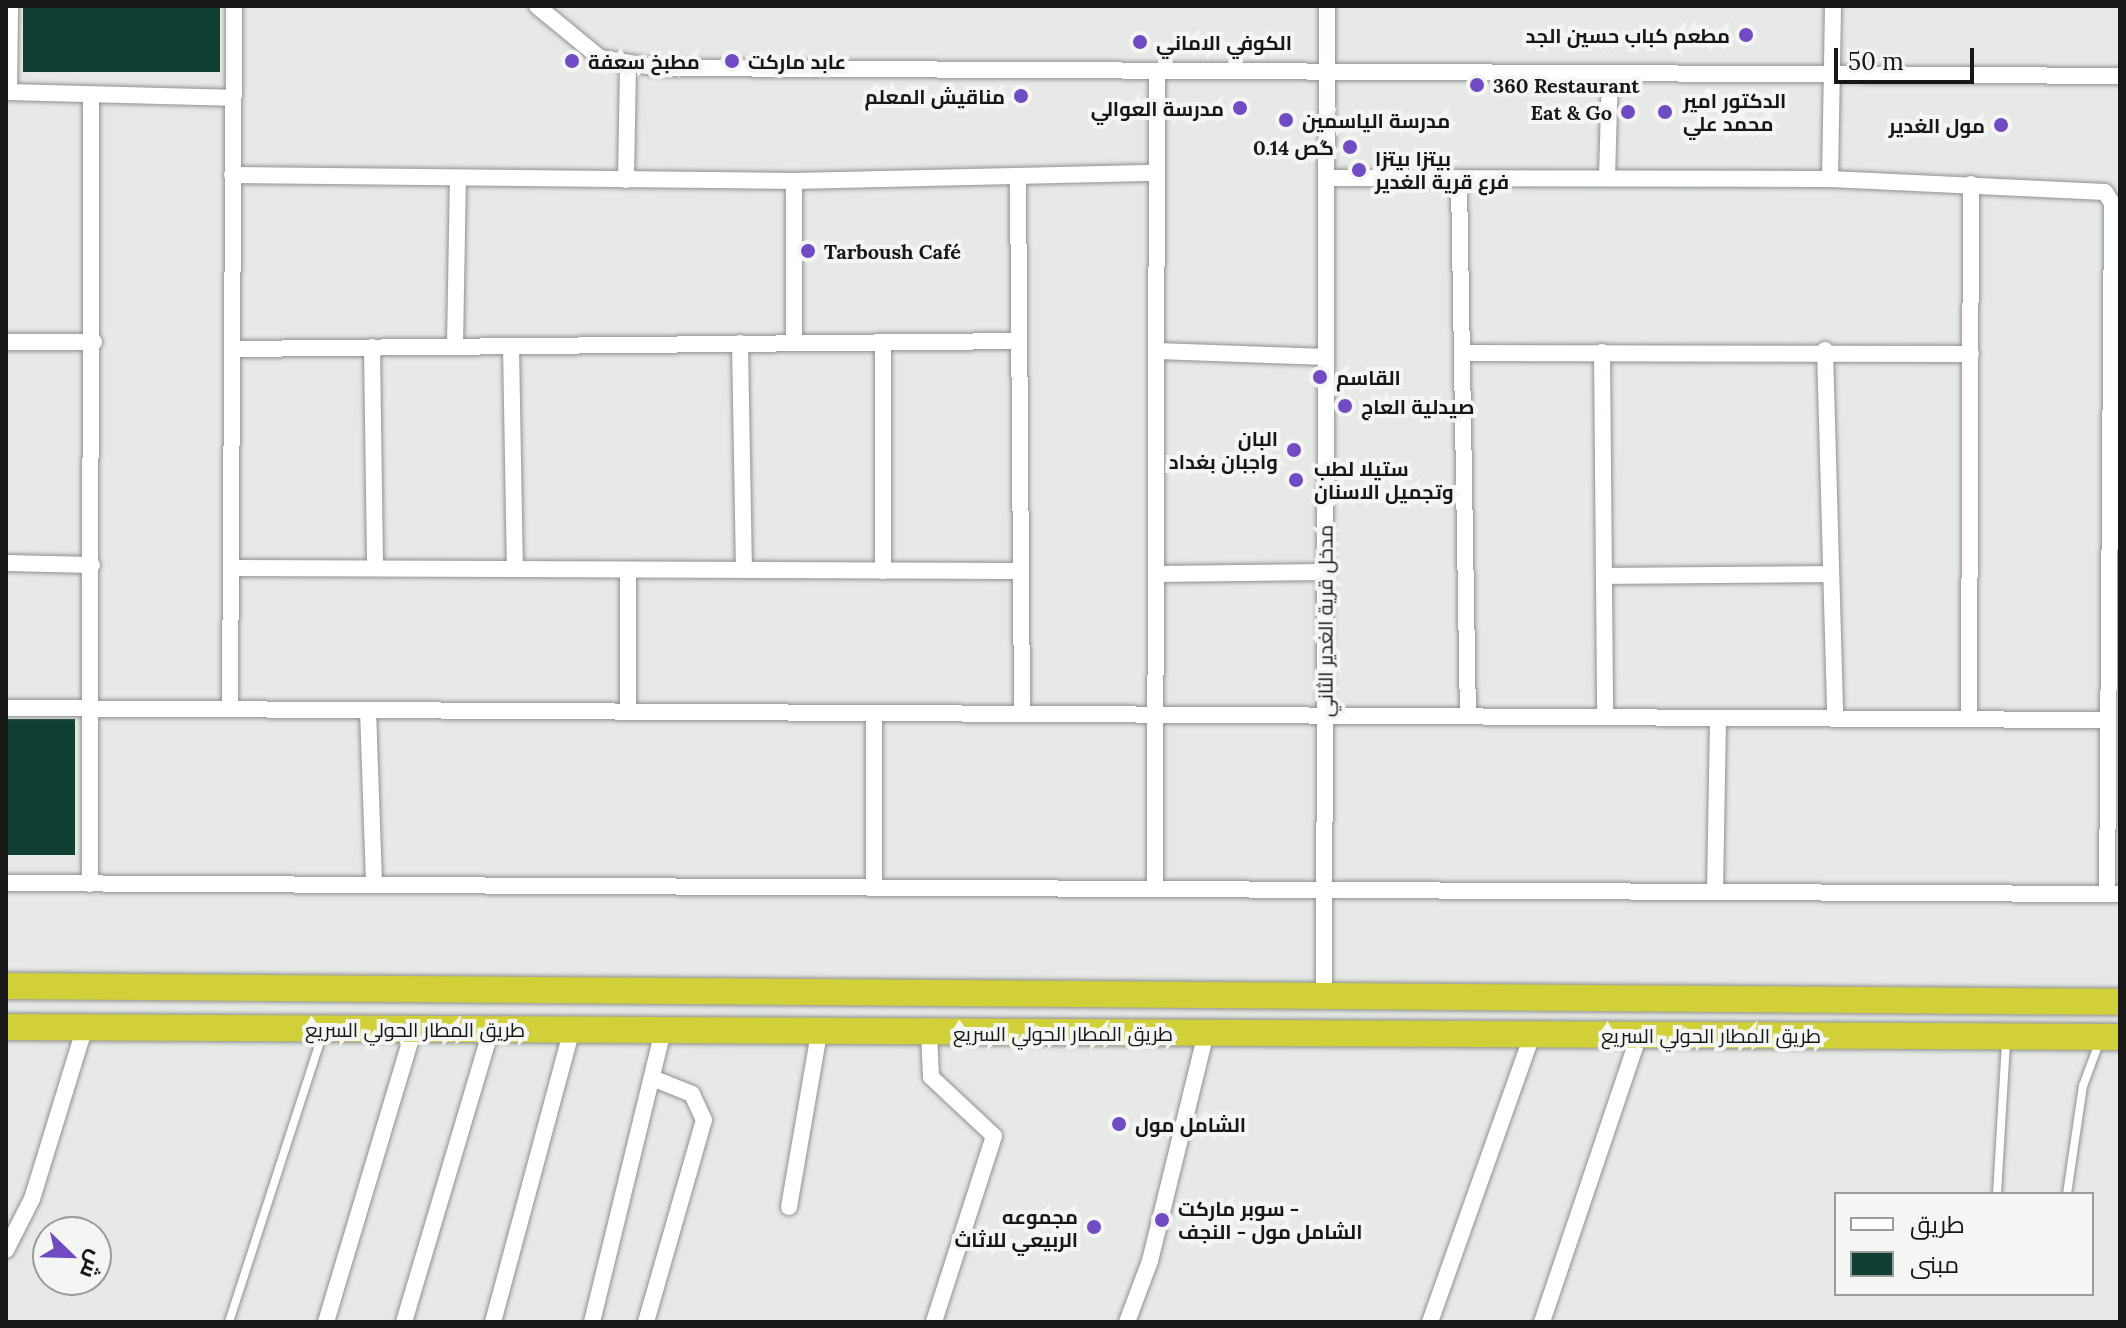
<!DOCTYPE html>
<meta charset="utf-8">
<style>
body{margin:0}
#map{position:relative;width:2126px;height:1328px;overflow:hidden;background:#e6e9e6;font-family:Lora,Cairo,serif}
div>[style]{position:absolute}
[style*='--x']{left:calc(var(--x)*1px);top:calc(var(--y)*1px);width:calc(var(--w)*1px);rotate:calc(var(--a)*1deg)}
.building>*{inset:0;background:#0e3f32;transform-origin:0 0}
.roads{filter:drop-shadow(0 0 2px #8f918f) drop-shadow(0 0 2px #8f918f)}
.service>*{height:8px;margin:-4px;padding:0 4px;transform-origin:4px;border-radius:4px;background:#fff}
.minor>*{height:16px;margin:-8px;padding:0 8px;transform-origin:8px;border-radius:8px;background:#fff}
.trunk>*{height:26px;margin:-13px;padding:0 13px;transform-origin:13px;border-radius:13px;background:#d2d038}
.dots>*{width:22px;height:22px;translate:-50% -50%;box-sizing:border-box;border:4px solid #f3f6f3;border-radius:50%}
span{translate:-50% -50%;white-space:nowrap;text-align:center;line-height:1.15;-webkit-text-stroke:8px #f3f6f3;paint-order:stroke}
.poi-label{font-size:20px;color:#161716;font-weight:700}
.right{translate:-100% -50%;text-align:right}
.left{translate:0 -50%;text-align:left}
.street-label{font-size:20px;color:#161716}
.frame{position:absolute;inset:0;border:8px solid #161716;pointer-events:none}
.legend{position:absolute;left:1834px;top:1192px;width:260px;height:104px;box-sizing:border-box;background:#f3f6f3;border:2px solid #9b9d9b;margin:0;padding:10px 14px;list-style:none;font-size:24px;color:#161716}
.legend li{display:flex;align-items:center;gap:16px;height:40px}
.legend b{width:40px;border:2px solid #9b9d9b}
.north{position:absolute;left:32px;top:1216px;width:80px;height:80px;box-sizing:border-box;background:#f3f6f3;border:2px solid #9b9d9b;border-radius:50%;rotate:113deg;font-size:22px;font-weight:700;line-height:32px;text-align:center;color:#161716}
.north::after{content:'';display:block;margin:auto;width:28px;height:36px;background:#714bc4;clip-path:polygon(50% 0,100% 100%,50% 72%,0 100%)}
.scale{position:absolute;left:1834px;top:48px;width:140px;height:36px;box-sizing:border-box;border:4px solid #161716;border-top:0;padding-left:10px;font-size:24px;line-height:28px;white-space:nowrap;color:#161716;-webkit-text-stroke:6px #f3f6f3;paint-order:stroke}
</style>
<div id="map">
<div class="building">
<div style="left:23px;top:6px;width:197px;height:66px"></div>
<div style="left:6px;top:719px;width:69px;height:136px"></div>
</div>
<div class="roads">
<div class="service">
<div style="--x:1997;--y:1194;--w:153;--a:-86.6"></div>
<div style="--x:2067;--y:1194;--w:109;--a:-81.6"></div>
<div style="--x:2083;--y:1086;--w:46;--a:-69.6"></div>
<div style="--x:229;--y:1322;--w:304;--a:-72"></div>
</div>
<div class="minor">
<div style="--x:537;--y:6;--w:82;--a:39.5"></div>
<div style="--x:600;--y:58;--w:60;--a:9.6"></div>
<div style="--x:659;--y:68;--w:1461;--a:0.31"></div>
<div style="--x:9;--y:91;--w:85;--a:-89.3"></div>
<div style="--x:6;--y:92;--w:225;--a:1.5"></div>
<div style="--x:232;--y:175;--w:562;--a:0.61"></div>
<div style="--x:794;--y:181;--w:363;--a:-1.3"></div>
<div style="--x:1018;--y:176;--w:538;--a:89.57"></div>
<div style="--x:1326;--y:178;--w:504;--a:0.11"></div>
<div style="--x:1830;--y:179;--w:275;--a:2.7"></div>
<div style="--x:2105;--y:192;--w:13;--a:58"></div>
<div style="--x:2112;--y:203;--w:691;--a:90.41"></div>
<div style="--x:1607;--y:178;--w:105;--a:-88.4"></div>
<div style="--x:1830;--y:179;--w:173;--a:-89"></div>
<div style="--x:626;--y:180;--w:114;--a:-89"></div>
<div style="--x:794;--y:181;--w:162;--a:90"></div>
<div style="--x:1459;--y:181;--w:535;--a:89.04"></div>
<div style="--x:6;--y:342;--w:88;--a:0"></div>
<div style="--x:883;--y:342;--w:229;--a:90"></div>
<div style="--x:740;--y:343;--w:227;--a:89"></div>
<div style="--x:455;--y:346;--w:166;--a:-89"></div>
<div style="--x:511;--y:346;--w:223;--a:89"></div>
<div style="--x:372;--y:347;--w:221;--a:89.2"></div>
<div style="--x:233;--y:349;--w:786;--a:-0.58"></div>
<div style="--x:1825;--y:350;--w:369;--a:88.4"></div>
<div style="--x:1157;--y:351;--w:169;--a:2"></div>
<div style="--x:1602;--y:352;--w:365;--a:89.5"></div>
<div style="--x:1462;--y:353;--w:509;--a:0.11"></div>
<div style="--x:6;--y:563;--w:86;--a:1.3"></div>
<div style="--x:232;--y:568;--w:789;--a:0.22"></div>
<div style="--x:628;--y:570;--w:142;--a:90"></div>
<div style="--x:1156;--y:574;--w:169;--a:-0.7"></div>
<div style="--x:1604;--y:576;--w:227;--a:-0.5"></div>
<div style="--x:6;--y:708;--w:2102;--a:0.33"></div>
<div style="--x:230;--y:709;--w:703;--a:-89.67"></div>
<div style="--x:368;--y:710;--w:175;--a:88"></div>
<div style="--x:1969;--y:719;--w:535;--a:-89.79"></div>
<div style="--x:6;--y:883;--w:2114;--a:0.3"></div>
<div style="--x:90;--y:884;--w:789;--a:-89.93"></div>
<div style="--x:874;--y:888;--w:175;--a:-90"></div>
<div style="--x:1155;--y:889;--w:818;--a:-89.86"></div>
<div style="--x:1715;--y:892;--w:174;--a:-89"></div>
<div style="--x:1324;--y:997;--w:991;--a:-89.83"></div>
<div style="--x:929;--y:1032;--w:45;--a:87.5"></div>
<div style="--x:931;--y:1077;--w:86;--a:43.1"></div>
<div style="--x:994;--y:1136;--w:195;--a:107.9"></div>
<div style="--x:789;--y:1207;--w:177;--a:-80.2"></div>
<div style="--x:6;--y:1250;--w:57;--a:-63"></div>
<div style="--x:32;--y:1199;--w:180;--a:-72.9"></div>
<div style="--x:326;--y:1322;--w:307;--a:-73.3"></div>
<div style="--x:404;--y:1322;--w:305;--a:-73.4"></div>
<div style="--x:493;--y:1322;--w:302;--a:-74.9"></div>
<div style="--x:592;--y:1322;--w:300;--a:-76.3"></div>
<div style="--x:646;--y:1322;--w:210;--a:-74"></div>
<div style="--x:704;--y:1120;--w:29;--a:-115"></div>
<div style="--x:692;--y:1094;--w:43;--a:-158.2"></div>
<div style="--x:1127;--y:1322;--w:65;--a:-69.3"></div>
<div style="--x:1150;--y:1261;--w:235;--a:-76.2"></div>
<div style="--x:1430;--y:1322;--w:305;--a:-70.4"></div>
<div style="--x:1542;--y:1322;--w:303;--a:-71.3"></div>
</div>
<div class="trunk">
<div style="--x:6;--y:986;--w:2114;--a:0.43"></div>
<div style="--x:6;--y:1027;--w:2114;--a:0.27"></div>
</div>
</div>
<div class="dots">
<div style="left:1746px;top:35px;background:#714bc4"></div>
<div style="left:1140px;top:42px;background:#714bc4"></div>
<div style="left:572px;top:61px;background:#714bc4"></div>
<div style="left:732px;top:61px;background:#714bc4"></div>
<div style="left:1477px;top:85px;background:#714bc4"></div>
<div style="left:1021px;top:96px;background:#714bc4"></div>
<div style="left:1240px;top:108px;background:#714bc4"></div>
<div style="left:1628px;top:112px;background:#714bc4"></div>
<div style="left:1665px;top:112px;background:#714bc4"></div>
<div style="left:1286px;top:120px;background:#714bc4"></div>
<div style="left:2001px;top:125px;background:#714bc4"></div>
<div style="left:1350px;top:147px;background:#714bc4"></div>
<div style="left:1359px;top:170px;background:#714bc4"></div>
<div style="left:808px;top:251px;background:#714bc4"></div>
<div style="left:1320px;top:377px;background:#714bc4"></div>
<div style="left:1345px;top:406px;background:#714bc4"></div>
<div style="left:1294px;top:450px;background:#714bc4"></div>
<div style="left:1296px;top:480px;background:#714bc4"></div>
<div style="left:1119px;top:1124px;background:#714bc4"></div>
<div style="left:1162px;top:1220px;background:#714bc4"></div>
<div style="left:1094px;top:1227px;background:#714bc4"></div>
</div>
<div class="poi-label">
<span class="right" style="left:1730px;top:35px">مطعم كباب حسين الجد</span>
<span class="left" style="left:1156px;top:42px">الكوفي الاماني</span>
<span class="left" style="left:588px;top:61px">مطبخ سعفة</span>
<span class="left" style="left:748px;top:61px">عابد ماركت</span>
<span class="left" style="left:1493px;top:85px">360 Restaurant</span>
<span class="right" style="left:1005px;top:96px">مناقيش المعلم</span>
<span class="left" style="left:1683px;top:112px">الدكتور امير<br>محمد علي</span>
<span class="right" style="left:1224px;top:108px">مدرسة العوالي</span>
<span class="right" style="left:1612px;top:112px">Eat &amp; Go</span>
<span class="left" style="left:1302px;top:120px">مدرسة الياسمين</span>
<span class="right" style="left:1985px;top:125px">مول الغدير</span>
<span class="right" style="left:1334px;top:147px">گص 0.14</span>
<span class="left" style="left:1375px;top:170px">بيتزا بيتزا<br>فرع قرية الغدير</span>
<span class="left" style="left:824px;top:251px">Tarboush Café</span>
<span class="left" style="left:1336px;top:377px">القاسم</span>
<span class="left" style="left:1361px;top:406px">صيدلية العاج</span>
<span class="right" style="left:1278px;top:450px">البان<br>واجبان بغداد</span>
<span class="left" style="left:1314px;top:480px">ستيلا لطب<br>وتجميل الاسنان</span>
<span class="left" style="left:1135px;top:1124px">الشامل مول</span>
<span class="left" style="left:1178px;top:1220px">سوبر ماركت -<br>الشامل مول - النجف</span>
<span class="right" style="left:1078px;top:1228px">مجموعه<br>الربيعي للاثاث</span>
</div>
<div class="street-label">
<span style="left:1325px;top:621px;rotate:-90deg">مدخل قرية الغدير الثاني</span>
<span style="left:415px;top:1029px">طريق المطار الحولي السريع</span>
<span style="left:1063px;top:1033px">طريق المطار الحولي السريع</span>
<span style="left:1711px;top:1035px">طريق المطار الحولي السريع</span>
</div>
<div class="frame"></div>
<ul class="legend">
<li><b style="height:10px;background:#fff"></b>طريق</li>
<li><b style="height:22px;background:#0e3f32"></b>مبنى</li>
</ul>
<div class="north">ش</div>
<div class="scale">50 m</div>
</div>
